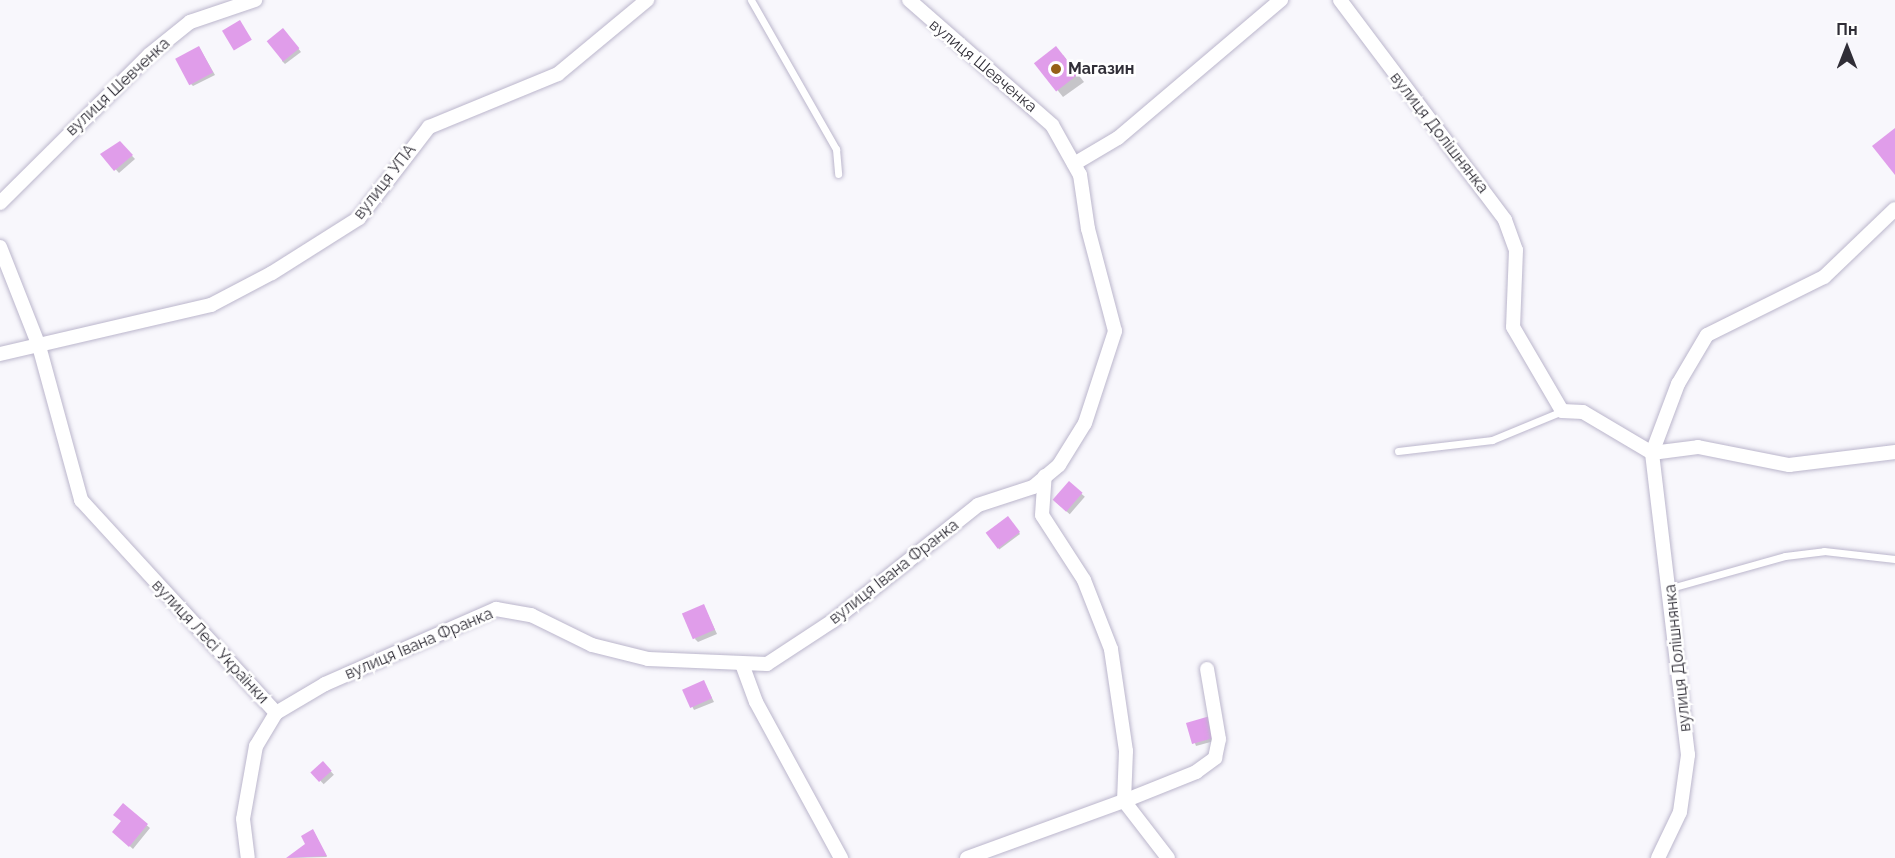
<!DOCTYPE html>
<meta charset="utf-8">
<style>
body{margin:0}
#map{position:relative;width:1895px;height:858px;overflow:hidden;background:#f8f7fc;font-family:Raleway,sans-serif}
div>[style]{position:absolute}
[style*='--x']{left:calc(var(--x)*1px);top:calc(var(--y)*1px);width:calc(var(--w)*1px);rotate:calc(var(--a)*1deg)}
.shadow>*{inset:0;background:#0003;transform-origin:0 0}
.building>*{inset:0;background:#e09dea;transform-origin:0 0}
.roads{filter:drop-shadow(0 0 2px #bbb6cc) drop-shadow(0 0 2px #bbb6cc)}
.lane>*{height:7px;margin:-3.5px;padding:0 3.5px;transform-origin:3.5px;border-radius:3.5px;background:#fff}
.street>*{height:14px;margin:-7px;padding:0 7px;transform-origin:7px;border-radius:7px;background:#fff}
.dots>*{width:16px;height:16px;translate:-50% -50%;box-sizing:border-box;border:3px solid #fff;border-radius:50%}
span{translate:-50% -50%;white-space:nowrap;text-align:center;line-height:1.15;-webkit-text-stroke:5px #fff;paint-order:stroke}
.street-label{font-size:16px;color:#302e37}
.poi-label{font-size:16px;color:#302e37;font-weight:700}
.left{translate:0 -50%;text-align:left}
.north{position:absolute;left:1817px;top:18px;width:60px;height:60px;-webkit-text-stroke:4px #fff;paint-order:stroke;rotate:0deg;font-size:16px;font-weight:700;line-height:24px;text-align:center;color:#302e37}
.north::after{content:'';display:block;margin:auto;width:21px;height:27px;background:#302e37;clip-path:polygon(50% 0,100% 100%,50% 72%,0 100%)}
</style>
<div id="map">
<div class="shadow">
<div style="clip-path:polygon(286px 33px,301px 52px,285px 64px,282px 61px)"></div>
<div style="clip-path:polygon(199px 47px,215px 75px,193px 86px,190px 83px)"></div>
<div style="clip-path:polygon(1063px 55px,1084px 82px,1063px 97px,1036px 63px)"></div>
<div style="clip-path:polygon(120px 143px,135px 159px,119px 173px,102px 154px)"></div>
<div style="left:1069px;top:483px;width:21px;height:23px;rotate:41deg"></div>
<div style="left:1008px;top:518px;width:20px;height:26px;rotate:53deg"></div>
<div style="clip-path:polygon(704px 606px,717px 634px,698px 642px,695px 639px)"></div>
<div style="clip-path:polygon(704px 682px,714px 702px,694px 710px,684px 690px)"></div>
<div style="clip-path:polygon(1188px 724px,1218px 740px,1196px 746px)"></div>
<div style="left:323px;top:763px;width:16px;height:14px;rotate:47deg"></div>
<div style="clip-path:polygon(123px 805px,150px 828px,133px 849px,114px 832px,123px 821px)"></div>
<div style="clip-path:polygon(314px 832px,327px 857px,288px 858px,307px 845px)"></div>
</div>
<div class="building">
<div style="left:240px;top:20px;width:23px;height:21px;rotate:59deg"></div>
<div style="left:283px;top:28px;width:26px;height:21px;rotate:51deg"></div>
<div style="left:199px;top:46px;width:30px;height:27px;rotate:62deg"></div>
<div style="left:1056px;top:46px;width:36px;height:28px;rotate:52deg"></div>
<div style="clip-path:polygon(1895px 128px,1895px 175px,1872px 146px)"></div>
<div style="clip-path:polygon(120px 141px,133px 155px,114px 171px,100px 154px)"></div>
<div style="left:1069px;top:481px;width:18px;height:25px;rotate:41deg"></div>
<div style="left:1008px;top:516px;width:20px;height:28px;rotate:53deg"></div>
<div style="left:704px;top:604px;width:28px;height:24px;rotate:67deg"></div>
<div style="left:704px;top:680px;width:20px;height:24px;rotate:66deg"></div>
<div style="left:1210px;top:716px;width:22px;height:25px;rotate:74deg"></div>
<div style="left:323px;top:761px;width:13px;height:17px;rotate:48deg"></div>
<div style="clip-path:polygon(123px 803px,148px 824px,129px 847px,112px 832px,121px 821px,113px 815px)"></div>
<div style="clip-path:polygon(313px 829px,327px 856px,286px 858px,305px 844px,301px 836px)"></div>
</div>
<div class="roads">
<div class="lane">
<div style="--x:751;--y:0;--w:172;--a:60.3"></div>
<div style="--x:836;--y:149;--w:25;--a:85"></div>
<div style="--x:1398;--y:451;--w:95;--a:-6.7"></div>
<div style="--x:1492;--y:440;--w:76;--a:-22.5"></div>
<div style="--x:1671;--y:588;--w:118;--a:-15.7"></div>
<div style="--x:1785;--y:556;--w:39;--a:-7"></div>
<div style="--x:1824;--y:551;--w:71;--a:6.4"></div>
</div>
<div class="street">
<div style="--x:1340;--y:0;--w:275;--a:53.1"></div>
<div style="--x:1505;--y:220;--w:32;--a:70"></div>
<div style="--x:1516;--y:250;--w:77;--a:92.2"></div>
<div style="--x:1513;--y:327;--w:97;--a:59.7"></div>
<div style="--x:1562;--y:411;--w:21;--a:3"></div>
<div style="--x:1583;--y:412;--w:80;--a:30.7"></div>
<div style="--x:1652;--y:453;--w:46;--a:-7.4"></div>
<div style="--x:1698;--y:447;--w:93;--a:11.2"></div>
<div style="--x:1789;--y:465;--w:107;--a:-7"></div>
<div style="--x:1074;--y:164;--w:51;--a:-30.6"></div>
<div style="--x:1118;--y:138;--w:214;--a:-40.3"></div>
<div style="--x:0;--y:203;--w:210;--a:-44.8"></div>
<div style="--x:149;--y:55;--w:53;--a:-38.8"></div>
<div style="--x:190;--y:22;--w:69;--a:-18.7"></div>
<div style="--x:0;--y:247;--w:106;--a:68.5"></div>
<div style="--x:39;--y:346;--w:160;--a:74.7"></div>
<div style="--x:81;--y:500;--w:289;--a:47.5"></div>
<div style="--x:276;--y:713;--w:39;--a:121"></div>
<div style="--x:256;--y:746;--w:74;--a:100.1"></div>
<div style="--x:243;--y:819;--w:39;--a:83"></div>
<div style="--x:0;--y:354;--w:217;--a:-13.1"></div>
<div style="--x:211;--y:305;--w:69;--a:-27.7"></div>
<div style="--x:272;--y:273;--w:103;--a:-32.3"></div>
<div style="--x:359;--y:218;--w:115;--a:-52.4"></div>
<div style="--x:429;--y:127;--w:139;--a:-22.3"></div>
<div style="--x:558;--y:74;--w:116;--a:-39.7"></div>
<div style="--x:742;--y:664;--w:40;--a:69.8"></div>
<div style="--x:756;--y:702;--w:178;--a:61.4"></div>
<div style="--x:276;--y:713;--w:57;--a:-30.6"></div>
<div style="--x:325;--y:684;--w:187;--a:-23.7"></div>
<div style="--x:496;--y:609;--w:36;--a:10"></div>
<div style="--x:531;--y:615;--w:68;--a:26.2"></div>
<div style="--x:592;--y:645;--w:58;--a:14"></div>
<div style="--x:648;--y:659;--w:119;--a:2.4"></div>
<div style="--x:767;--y:664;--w:80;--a:-33.3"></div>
<div style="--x:834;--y:620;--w:184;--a:-38.6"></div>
<div style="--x:978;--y:505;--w:58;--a:-18.1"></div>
<div style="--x:1033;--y:487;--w:34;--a:-40"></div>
<div style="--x:1059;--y:465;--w:49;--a:-58.2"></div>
<div style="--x:1085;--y:423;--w:97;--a:-71.9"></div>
<div style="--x:1115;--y:331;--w:106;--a:-104.8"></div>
<div style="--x:1088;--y:229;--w:55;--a:-98.4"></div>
<div style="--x:1080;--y:175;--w:57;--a:-119.2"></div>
<div style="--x:1052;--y:125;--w:190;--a:-138.8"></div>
<div style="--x:967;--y:858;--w:167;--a:-20"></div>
<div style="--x:1124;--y:801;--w:50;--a:-87.7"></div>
<div style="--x:1126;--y:751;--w:103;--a:-98.4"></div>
<div style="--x:1111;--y:649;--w:74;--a:-111.4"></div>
<div style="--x:1084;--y:580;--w:77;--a:-122.9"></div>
<div style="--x:1042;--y:515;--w:39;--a:-86"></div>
<div style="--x:1168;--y:858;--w:72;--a:-127.7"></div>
<div style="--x:1124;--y:801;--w:78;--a:-21.9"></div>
<div style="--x:1196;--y:772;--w:24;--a:-36"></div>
<div style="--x:1215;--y:758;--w:19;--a:-78"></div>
<div style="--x:1219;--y:739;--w:71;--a:-99.7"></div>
<div style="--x:1658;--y:858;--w:51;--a:-64.4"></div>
<div style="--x:1680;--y:812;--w:58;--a:-82"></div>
<div style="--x:1688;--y:755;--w:304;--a:-96.8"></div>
<div style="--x:1652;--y:453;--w:74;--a:-69.4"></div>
<div style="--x:1678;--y:384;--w:57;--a:-59.4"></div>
<div style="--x:1707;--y:335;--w:131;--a:-26.4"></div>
<div style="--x:1824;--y:277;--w:98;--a:-43.8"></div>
</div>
</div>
<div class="dots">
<div style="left:1056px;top:69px;background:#966018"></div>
</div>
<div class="street-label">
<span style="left:983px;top:66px;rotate:40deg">вулиця Шевченка</span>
<span style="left:118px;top:87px;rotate:-43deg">вулиця Шевченка</span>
<span style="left:1439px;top:133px;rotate:52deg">вулиця Долішнянка</span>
<span style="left:385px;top:182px;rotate:-52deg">вулиця УПА</span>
<span style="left:894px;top:572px;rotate:-38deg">вулиця Івана Франка</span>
<span style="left:210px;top:642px;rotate:47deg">вулиця Лесі Українки</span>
<span style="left:419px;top:644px;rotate:-23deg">вулиця Івана Франка</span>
<span style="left:1678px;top:658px;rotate:-96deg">вулиця Долішнянка</span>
</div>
<div class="poi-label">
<span class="left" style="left:1068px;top:69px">Магазин</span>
</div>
<div class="north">Пн</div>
</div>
